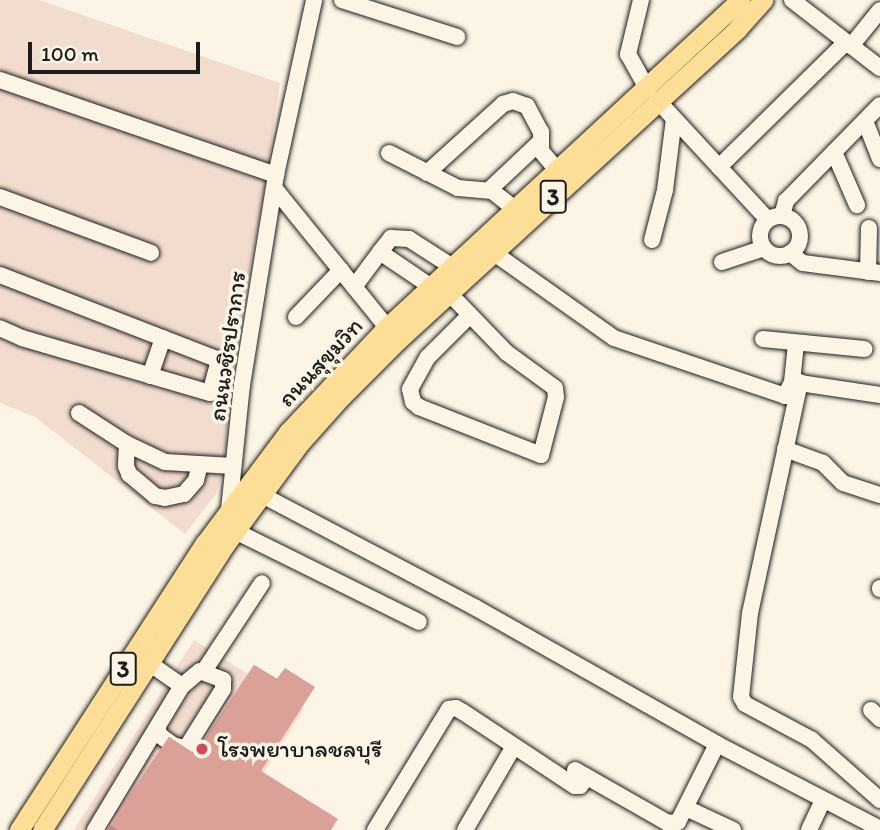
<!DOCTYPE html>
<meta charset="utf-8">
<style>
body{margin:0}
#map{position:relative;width:880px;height:830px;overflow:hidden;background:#fcf5e5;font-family:Itim,"Playpen Sans Thai",sans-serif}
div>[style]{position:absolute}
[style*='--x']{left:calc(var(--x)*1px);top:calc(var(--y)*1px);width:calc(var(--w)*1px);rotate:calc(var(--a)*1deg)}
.built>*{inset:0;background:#f2dcce}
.roads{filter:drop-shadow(0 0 2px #1c1c1c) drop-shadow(0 0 2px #1c1c1c)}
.minor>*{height:16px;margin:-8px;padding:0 8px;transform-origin:8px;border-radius:8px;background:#fcf5e5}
.minor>.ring{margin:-8px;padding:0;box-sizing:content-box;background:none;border:16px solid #fcf5e5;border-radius:50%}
.major>*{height:19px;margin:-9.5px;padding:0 9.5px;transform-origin:9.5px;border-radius:9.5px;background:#fcde96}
.wall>*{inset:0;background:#bc8a84}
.building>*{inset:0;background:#dba199}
.dots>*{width:19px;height:19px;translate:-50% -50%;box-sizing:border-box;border:4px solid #fcf5e5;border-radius:50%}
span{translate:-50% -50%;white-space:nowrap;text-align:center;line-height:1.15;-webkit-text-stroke:7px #fcf5e5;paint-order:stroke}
.shield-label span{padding:2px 5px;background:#fcf5e5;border:2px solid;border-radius:5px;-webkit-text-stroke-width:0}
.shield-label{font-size:23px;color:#1c1c1c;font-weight:700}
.street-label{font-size:24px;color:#1c1c1c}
.poi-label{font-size:24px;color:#1c1c1c}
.left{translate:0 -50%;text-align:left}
.scale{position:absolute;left:28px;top:42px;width:172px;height:32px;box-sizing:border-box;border:4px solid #1c1c1c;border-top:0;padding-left:9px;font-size:21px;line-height:24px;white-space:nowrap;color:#1c1c1c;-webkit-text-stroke:5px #fcf5e5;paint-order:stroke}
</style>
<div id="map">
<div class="built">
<div style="clip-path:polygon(0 0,39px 0,280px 83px,264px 192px,240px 323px,222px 474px,216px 494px,185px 534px,35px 417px,0 403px)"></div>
<div style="clip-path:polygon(194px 640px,304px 709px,254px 788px,320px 830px,74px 830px)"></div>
</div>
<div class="roads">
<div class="minor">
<div style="--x:342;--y:0;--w:121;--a:17.8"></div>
<div style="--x:641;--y:0;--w:56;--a:103.5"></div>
<div style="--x:628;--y:54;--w:39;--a:61"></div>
<div style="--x:792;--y:0;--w:111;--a:37.7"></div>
<div style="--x:851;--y:46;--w:46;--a:-51.1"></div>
<div style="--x:0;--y:80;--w:292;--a:19"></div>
<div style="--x:657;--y:100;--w:163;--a:47.2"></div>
<div style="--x:865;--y:121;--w:41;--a:68.5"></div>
<div style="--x:834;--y:152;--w:58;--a:66.5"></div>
<div style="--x:389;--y:153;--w:77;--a:26.9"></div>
<div style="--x:458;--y:188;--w:34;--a:5"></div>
<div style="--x:492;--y:191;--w:29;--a:38"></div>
<div style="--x:719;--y:167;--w:178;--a:-44.5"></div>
<div style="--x:427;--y:173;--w:103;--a:-42.2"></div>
<div style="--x:503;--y:104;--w:10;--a:-17"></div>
<div style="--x:513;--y:101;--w:15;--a:20"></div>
<div style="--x:527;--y:106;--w:30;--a:62"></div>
<div style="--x:541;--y:132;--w:19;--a:90"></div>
<div style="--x:541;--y:151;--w:25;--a:50"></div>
<div style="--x:275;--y:189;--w:189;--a:51"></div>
<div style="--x:489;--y:190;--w:71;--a:-43.3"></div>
<div style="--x:0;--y:197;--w:161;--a:20.3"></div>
<div style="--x:782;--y:216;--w:16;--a:-75"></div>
<div style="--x:786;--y:201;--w:134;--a:-45.6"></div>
<div class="ring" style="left:760px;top:216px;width:24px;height:24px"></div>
<div style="--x:652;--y:240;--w:52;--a:-75.4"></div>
<div style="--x:665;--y:190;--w:72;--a:-82.8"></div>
<div style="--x:494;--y:253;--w:147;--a:35.3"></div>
<div style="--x:614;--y:338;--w:181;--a:18.7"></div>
<div style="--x:785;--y:396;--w:16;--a:-63"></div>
<div style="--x:792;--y:382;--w:39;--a:-84"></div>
<div style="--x:790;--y:253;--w:16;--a:38"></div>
<div style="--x:803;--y:263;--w:78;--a:7.4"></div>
<div style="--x:722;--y:262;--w:44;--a:-18.4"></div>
<div style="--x:868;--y:272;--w:44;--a:-88.7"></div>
<div style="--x:0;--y:275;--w:235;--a:21.2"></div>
<div style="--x:219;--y:360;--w:34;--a:105"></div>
<div style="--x:210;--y:393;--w:196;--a:-163.7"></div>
<div style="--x:22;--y:338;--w:24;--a:-156"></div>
<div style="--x:430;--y:286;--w:60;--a:-145.8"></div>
<div style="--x:380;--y:252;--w:18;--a:-52"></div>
<div style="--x:391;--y:238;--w:18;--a:3"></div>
<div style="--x:409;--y:239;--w:50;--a:32.7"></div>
<div style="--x:354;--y:287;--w:44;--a:-53.4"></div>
<div style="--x:449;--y:293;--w:83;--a:46"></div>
<div style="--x:507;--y:353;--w:59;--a:36.1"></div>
<div style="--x:555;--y:388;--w:9;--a:84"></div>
<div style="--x:556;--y:397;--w:60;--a:104.5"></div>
<div style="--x:541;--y:455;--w:131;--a:-158.5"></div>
<div style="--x:419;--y:407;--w:8;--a:-140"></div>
<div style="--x:413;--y:402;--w:13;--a:-103"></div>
<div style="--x:410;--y:389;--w:37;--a:-61"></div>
<div style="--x:428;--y:357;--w:59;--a:-45"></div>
<div style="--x:296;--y:317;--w:65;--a:-46.2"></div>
<div style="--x:763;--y:339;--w:102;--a:5.6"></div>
<div style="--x:150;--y:376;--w:40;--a:-71.1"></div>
<div style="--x:793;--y:382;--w:88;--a:8.5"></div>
<div style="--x:800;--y:382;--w:236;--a:102.2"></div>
<div style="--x:750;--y:613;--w:84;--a:96.1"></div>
<div style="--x:741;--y:697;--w:8;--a:60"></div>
<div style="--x:745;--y:704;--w:76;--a:28.2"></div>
<div style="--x:812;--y:740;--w:91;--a:41.4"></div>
<div style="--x:79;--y:413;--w:57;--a:32.9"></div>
<div style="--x:127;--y:444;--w:42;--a:25.3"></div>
<div style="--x:165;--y:462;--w:68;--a:3.4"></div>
<div style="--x:127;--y:444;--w:22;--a:93"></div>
<div style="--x:126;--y:466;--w:9;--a:69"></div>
<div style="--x:129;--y:474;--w:34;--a:40"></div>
<div style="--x:155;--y:496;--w:10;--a:11"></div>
<div style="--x:165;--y:498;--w:19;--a:-12"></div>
<div style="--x:184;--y:494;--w:18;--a:-49"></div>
<div style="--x:196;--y:480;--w:16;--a:-76"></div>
<div style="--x:785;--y:449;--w:40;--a:20.2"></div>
<div style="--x:823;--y:463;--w:28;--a:45"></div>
<div style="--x:843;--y:483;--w:39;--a:18"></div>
<div style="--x:262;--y:495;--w:242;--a:27.8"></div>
<div style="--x:476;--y:608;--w:277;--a:29.4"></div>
<div style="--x:717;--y:744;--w:184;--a:27.5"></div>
<div style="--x:229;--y:510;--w:126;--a:-84.1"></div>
<div style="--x:242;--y:385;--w:213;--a:-80.8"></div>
<div style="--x:276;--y:175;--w:179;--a:-77.7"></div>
<div style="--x:235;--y:531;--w:205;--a:26.3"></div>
<div style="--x:880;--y:588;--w:1;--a:90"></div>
<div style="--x:149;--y:663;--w:40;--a:34.9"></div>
<div style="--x:204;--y:671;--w:105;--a:-56.6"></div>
<div style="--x:871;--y:710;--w:13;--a:45"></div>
<div style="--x:575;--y:770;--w:107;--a:29.7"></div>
<div style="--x:668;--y:823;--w:10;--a:-6"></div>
<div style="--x:678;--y:822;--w:87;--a:-63.4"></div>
<div style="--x:686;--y:808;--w:52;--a:25.1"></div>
<div style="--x:95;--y:830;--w:168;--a:-58.9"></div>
<div style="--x:182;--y:686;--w:23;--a:-40"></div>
<div style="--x:200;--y:671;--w:25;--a:21"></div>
<div style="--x:223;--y:680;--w:9;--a:90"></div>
<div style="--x:223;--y:689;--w:66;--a:122"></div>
<div style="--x:188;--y:745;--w:6;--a:149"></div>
<div style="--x:183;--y:748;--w:10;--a:-163"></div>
<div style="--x:173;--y:745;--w:17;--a:-144"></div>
<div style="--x:159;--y:735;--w:6;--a:-99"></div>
<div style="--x:375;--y:830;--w:142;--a:-58.6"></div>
<div style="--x:449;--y:709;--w:7;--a:-8"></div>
<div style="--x:456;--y:708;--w:8;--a:30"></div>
<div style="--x:463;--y:712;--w:134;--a:33.5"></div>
<div style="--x:575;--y:786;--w:5;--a:0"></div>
<div style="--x:580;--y:786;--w:11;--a:-52"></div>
<div style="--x:465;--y:830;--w:97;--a:-59.7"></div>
<div style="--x:809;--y:830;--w:33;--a:-65"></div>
</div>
<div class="major">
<div style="--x:19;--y:830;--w:342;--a:-57.1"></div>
<div style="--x:205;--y:543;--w:139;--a:-53.2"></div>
<div style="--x:288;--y:432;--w:143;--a:-46.7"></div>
<div style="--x:386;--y:328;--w:483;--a:-42.8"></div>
<div style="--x:42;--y:830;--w:339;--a:-57.3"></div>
<div style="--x:225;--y:545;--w:127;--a:-53.7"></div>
<div style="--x:300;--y:443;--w:62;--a:-48.3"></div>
<div style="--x:341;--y:397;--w:81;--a:-45"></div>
<div style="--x:398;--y:340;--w:461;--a:-42.5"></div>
<div style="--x:738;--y:28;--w:38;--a:-48"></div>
</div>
</div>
<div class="wall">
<div style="clip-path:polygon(254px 665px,277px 679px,285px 668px,261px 771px,331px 830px,106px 830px,169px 737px,195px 754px)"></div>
</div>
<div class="building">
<div style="clip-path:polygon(254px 665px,277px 680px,285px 668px,315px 687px,261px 771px,338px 819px,331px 830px,118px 830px,110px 825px,169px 737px,196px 755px)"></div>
</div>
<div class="dots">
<div style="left:202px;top:749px;background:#d1495b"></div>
</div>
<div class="shield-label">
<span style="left:553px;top:197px">3</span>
<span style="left:123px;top:669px">3</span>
</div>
<div class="street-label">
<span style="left:227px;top:346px;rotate:-82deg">ถนนวชิรปราการ</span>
<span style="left:320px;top:362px;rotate:-47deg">ถนนสุขุมวิท</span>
</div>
<div class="poi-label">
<span class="left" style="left:218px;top:749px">โรงพยาบาลชลบุรี</span>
</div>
<div class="scale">100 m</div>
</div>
